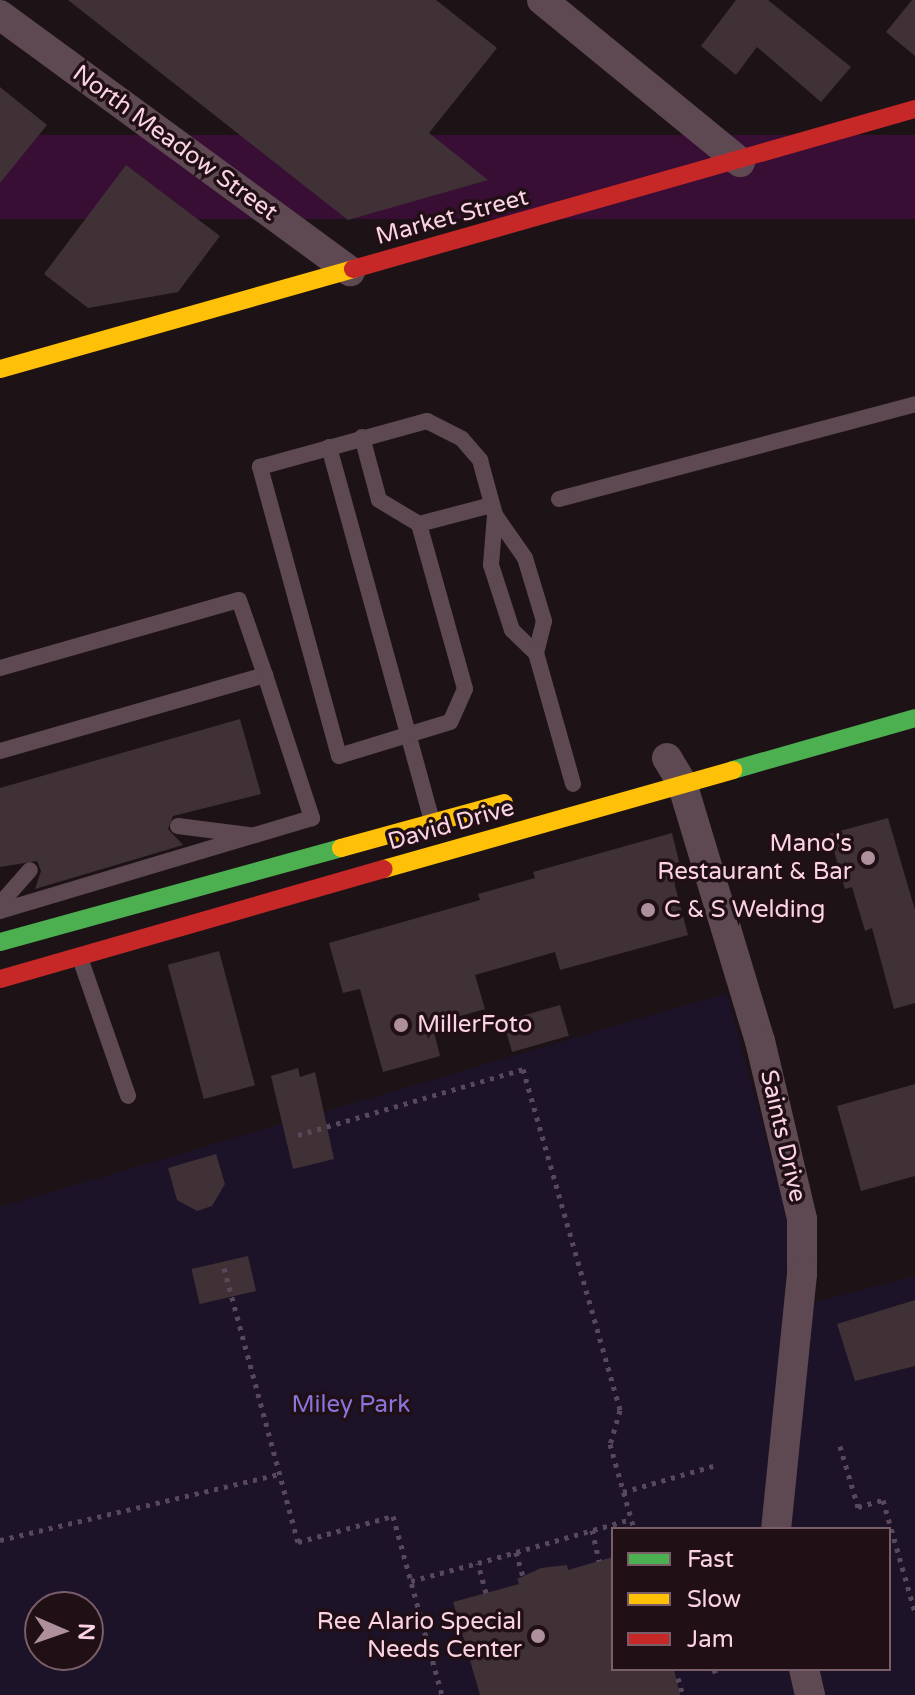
<!DOCTYPE html>
<style>
body{margin:0}
#map{position:relative;width:915px;height:1695px;overflow:hidden;background:#1d1317;font-family:"Varela Round",sans-serif}
div>[style]{position:absolute}
[style*='--x']{left:calc(var(--x)*1px);top:calc(var(--y)*1px);width:calc(var(--w)*1px);rotate:calc(var(--a)*1deg)}
.green>*{inset:0;background:#1d1328}
.water>*{inset:0;background:#390e35;transform-origin:0 0}
.building>*{inset:0;background:#3f3136;transform-origin:0 0}
.path>*{height:5px;margin-top:-2.5px;transform-origin:0;background:repeating-linear-gradient(90deg,#59485b 0 4px,transparent 0 10px)}
.lane>*{height:16px;margin:-8px;padding:0 8px;transform-origin:8px;border-radius:8px;background:#5e4952}
.street>*{height:30px;margin:-15px;padding:0 15px;transform-origin:15px;border-radius:15px;background:#5e4952}
.fast>*{height:18px;margin:-9px;padding:0 9px;transform-origin:9px;border-radius:9px;background:#4caf50}
.slow>*{height:18px;margin:-9px;padding:0 9px;transform-origin:9px;border-radius:9px;background:#ffc107}
.jam>*{height:18px;margin:-9px;padding:0 9px;transform-origin:9px;border-radius:9px;background:#c62828}
.dots>*{width:22px;height:22px;translate:-50% -50%;box-sizing:border-box;border:4px solid #210f16;border-radius:50%}
span{translate:-50% -50%;white-space:nowrap;text-align:center;line-height:1.15;-webkit-text-stroke:7px #210f16;paint-order:stroke}
.street-label{font-size:24px;color:#fcd3e4}
.poi-label{font-size:24px;color:#fcd3e4}
.right{translate:-100% -50%;text-align:right}
.left{translate:0 -50%;text-align:left}
.park-label{font-size:24px;color:#8974da}
.legend{position:absolute;left:611px;top:1527px;width:280px;height:144px;box-sizing:border-box;background:#210f16;border:2px solid #795d68;margin:0;padding:10px 14px;list-style:none;font-size:24px;color:#fcd3e4}
.legend li{display:flex;align-items:center;gap:16px;height:40px}
.legend b{width:40px;border:2px solid #795d68}
.north{position:absolute;left:24px;top:1591px;width:80px;height:80px;box-sizing:border-box;background:#210f16;border:2px solid #795d68;border-radius:50%;rotate:92deg;font-size:22px;font-weight:700;line-height:32px;text-align:center;color:#fcd3e4}
.north::after{content:'';display:block;margin:auto;width:28px;height:36px;background:#ae909c;clip-path:polygon(50% 0,100% 100%,50% 72%,0 100%)}
</style>
<div id="map">
<div class="green">
<div style="clip-path:polygon(evenodd,727px 993px,787px 1217px,785px 1310px,915px 1276px,915px 1695px,0 1695px,0 1207px,727px 993px,613px 1529px,889px 1529px,889px 1669px,613px 1669px,613px 1529px,727px 993px,40px 1607px,88px 1607px,88px 1655px,40px 1655px,40px 1607px)"></div>
</div>
<div class="water">
<div style="left:915px;top:135px;width:84px;height:950px;rotate:90deg"></div>
</div>
<div class="building">
<div style="clip-path:polygon(68px 0,436px 0,497px 48px,429px 133px,488px 180px,348px 220px)"></div>
<div style="clip-path:polygon(736px 0,768px 0,851px 67px,821px 102px,757px 47px,736px 75px,701px 46px)"></div>
<div style="clip-path:polygon(912px 0,915px 0,915px 56px,886px 32px)"></div>
<div style="clip-path:polygon(0 87px,47px 125px,0 183px)"></div>
<div style="clip-path:polygon(126px 165px,220px 236px,178px 292px,88px 308px,44px 274px)"></div>
<div style="clip-path:polygon(240px 719px,261px 794px,173px 816px,168px 829px,183px 845px,35px 889px,41px 871px,37px 861px,0 867px,0 788px)"></div>
<div style="clip-path:polygon(888px 818px,915px 910px,915px 1003px,894px 1009px,872px 928px,865px 931px,852px 887px,845px 889px,829px 834px)"></div>
<div style="clip-path:polygon(672px 833px,679px 862px,673px 864px,675px 886px,688px 935px,560px 970px,555px 952px,475px 975px,485px 1009px,432px 1024px,440px 1056px,383px 1072px,360px 989px,343px 993px,329px 943px,480px 900px,478px 894px,535px 878px,533px 872px)"></div>
<div style="left:219px;top:951px;width:139px;height:53px;rotate:75deg"></div>
<div style="left:560px;top:1005px;width:32px;height:59px;rotate:74deg"></div>
<div style="clip-path:polygon(298px 1068px,300px 1077px,315px 1072px,334px 1159px,293px 1169px,271px 1076px)"></div>
<div style="clip-path:polygon(915px 1084px,915px 1176px,861px 1191px,837px 1106px)"></div>
<div style="clip-path:polygon(216px 1154px,225px 1184px,212px 1206px,197px 1211px,177px 1200px,168px 1168px)"></div>
<div style="left:248px;top:1256px;width:36px;height:58px;rotate:77deg"></div>
<div style="clip-path:polygon(915px 1300px,915px 1366px,855px 1381px,837px 1324px)"></div>
<div style="clip-path:polygon(613px 1557px,613px 1669px,674px 1669px,680px 1695px,480px 1695px,453px 1602px,519px 1584px,517px 1579px,541px 1568px,567px 1565px,568px 1570px)"></div>
</div>
<div class="path">
<div style="--x:298;--y:1135;--w:234;--a:-16.3"></div>
<div style="--x:523;--y:1069;--w:355;--a:74.1"></div>
<div style="--x:620;--y:1410;--w:35;--a:106"></div>
<div style="--x:610;--y:1444;--w:88;--a:74.2"></div>
<div style="--x:224;--y:1268;--w:284;--a:74.9"></div>
<div style="--x:298;--y:1542;--w:98;--a:-15.3"></div>
<div style="--x:393;--y:1516;--w:186;--a:74.7"></div>
<div style="--x:840;--y:1446;--w:64;--a:73.6"></div>
<div style="--x:858;--y:1507;--w:26;--a:-16"></div>
<div style="--x:883;--y:1500;--w:116;--a:74.1"></div>
<div style="--x:623;--y:1492;--w:94;--a:-16.1"></div>
<div style="--x:592;--y:1530;--w:32;--a:77"></div>
<div style="--x:0;--y:1540;--w:287;--a:-13.3"></div>
<div style="--x:516;--y:1552;--w:25;--a:74"></div>
<div style="--x:411;--y:1581;--w:69;--a:-15"></div>
<div style="--x:486;--y:1593;--w:31;--a:-105"></div>
<div style="--x:478;--y:1563;--w:159;--a:-16"></div>
<div style="--x:714;--y:1669;--w:9;--a:72"></div>
<div style="--x:678;--y:1678;--w:18;--a:74"></div>
</div>
<div class="lane">
<div style="--x:362;--y:437;--w:65;--a:74.9"></div>
<div style="--x:379;--y:500;--w:47;--a:31"></div>
<div style="--x:419;--y:524;--w:75;--a:-14.6"></div>
<div style="--x:329;--y:447;--w:388;--a:74.6"></div>
<div style="--x:559;--y:499;--w:368;--a:-14.9"></div>
<div style="--x:495;--y:515;--w:52;--a:55.1"></div>
<div style="--x:525;--y:558;--w:66;--a:73.2"></div>
<div style="--x:544;--y:621;--w:33;--a:104"></div>
<div style="--x:419;--y:524;--w:171;--a:74.4"></div>
<div style="--x:465;--y:689;--w:36;--a:114"></div>
<div style="--x:450;--y:722;--w:116;--a:163"></div>
<div style="--x:339;--y:756;--w:300;--a:-105.3"></div>
<div style="--x:260;--y:467;--w:173;--a:-15.4"></div>
<div style="--x:427;--y:421;--w:39;--a:27"></div>
<div style="--x:462;--y:439;--w:28;--a:49"></div>
<div style="--x:480;--y:460;--w:57;--a:74.7"></div>
<div style="--x:495;--y:515;--w:50;--a:94.6"></div>
<div style="--x:491;--y:565;--w:68;--a:72.1"></div>
<div style="--x:512;--y:630;--w:33;--a:44"></div>
<div style="--x:536;--y:653;--w:136;--a:74.2"></div>
<div style="--x:0;--y:668;--w:248;--a:-15.9"></div>
<div style="--x:239;--y:600;--w:79;--a:70.9"></div>
<div style="--x:0;--y:751;--w:276;--a:-16"></div>
<div style="--x:265;--y:675;--w:151;--a:71.8"></div>
<div style="--x:312;--y:818;--w:326;--a:163.4"></div>
<div style="--x:178;--y:826;--w:71;--a:7.3"></div>
<div style="--x:0;--y:904;--w:45;--a:-48.6"></div>
<div style="--x:80;--y:958;--w:146;--a:70.8"></div>
</div>
<div class="street">
<div style="--x:542;--y:0;--w:256;--a:39.3"></div>
<div style="--x:0;--y:15;--w:434;--a:36.2"></div>
<div style="--x:667;--y:758;--w:29;--a:59"></div>
<div style="--x:682;--y:783;--w:270;--a:73.2"></div>
<div style="--x:760;--y:1041;--w:183;--a:76.7"></div>
<div style="--x:802;--y:1219;--w:55;--a:90"></div>
<div style="--x:802;--y:1274;--w:256;--a:95.8"></div>
<div style="--x:804;--y:1669;--w:27;--a:77"></div>
</div>
<div class="fast">
<div style="--x:733;--y:770;--w:189;--a:-15.9"></div>
<div style="--x:0;--y:942;--w:354;--a:-15.4"></div>
</div>
<div class="slow">
<div style="--x:0;--y:369;--w:367;--a:-15.8"></div>
<div style="--x:341;--y:848;--w:169;--a:-15.4"></div>
<div style="--x:384;--y:869;--w:363;--a:-15.8"></div>
</div>
<div class="jam">
<div style="--x:353;--y:269;--w:584;--a:-15.89"></div>
<div style="--x:0;--y:979;--w:399;--a:-16"></div>
</div>
<div class="dots">
<div style="left:868px;top:858px;background:#ae909c"></div>
<div style="left:648px;top:910px;background:#ae909c"></div>
<div style="left:401px;top:1025px;background:#ae909c"></div>
<div style="left:538px;top:1636px;background:#ae909c"></div>
</div>
<div class="street-label">
<span style="left:175px;top:143px;rotate:36deg">North Meadow Street</span>
<span style="left:452px;top:217px;rotate:-15deg">Market Street</span>
<span style="left:451px;top:825px;rotate:-16deg">David Drive</span>
<span style="left:783px;top:1136px;rotate:77deg">Saints Drive</span>
</div>
<div class="poi-label">
<span class="right" style="left:852px;top:858px">Mano's<br>Restaurant &amp; Bar</span>
<span class="left" style="left:664px;top:910px">C &amp; S Welding</span>
<span class="left" style="left:417px;top:1025px">MillerFoto</span>
<span class="right" style="left:522px;top:1636px">Ree Alario Special<br>Needs Center</span>
</div>
<div class="park-label">
<span style="left:351px;top:1405px">Miley Park</span>
</div>
<ul class="legend">
<li><b style="height:10px;background:#4caf50"></b>Fast</li>
<li><b style="height:10px;background:#ffc107"></b>Slow</li>
<li><b style="height:10px;background:#c62828"></b>Jam</li>
</ul>
<div class="north">N</div>
</div>
